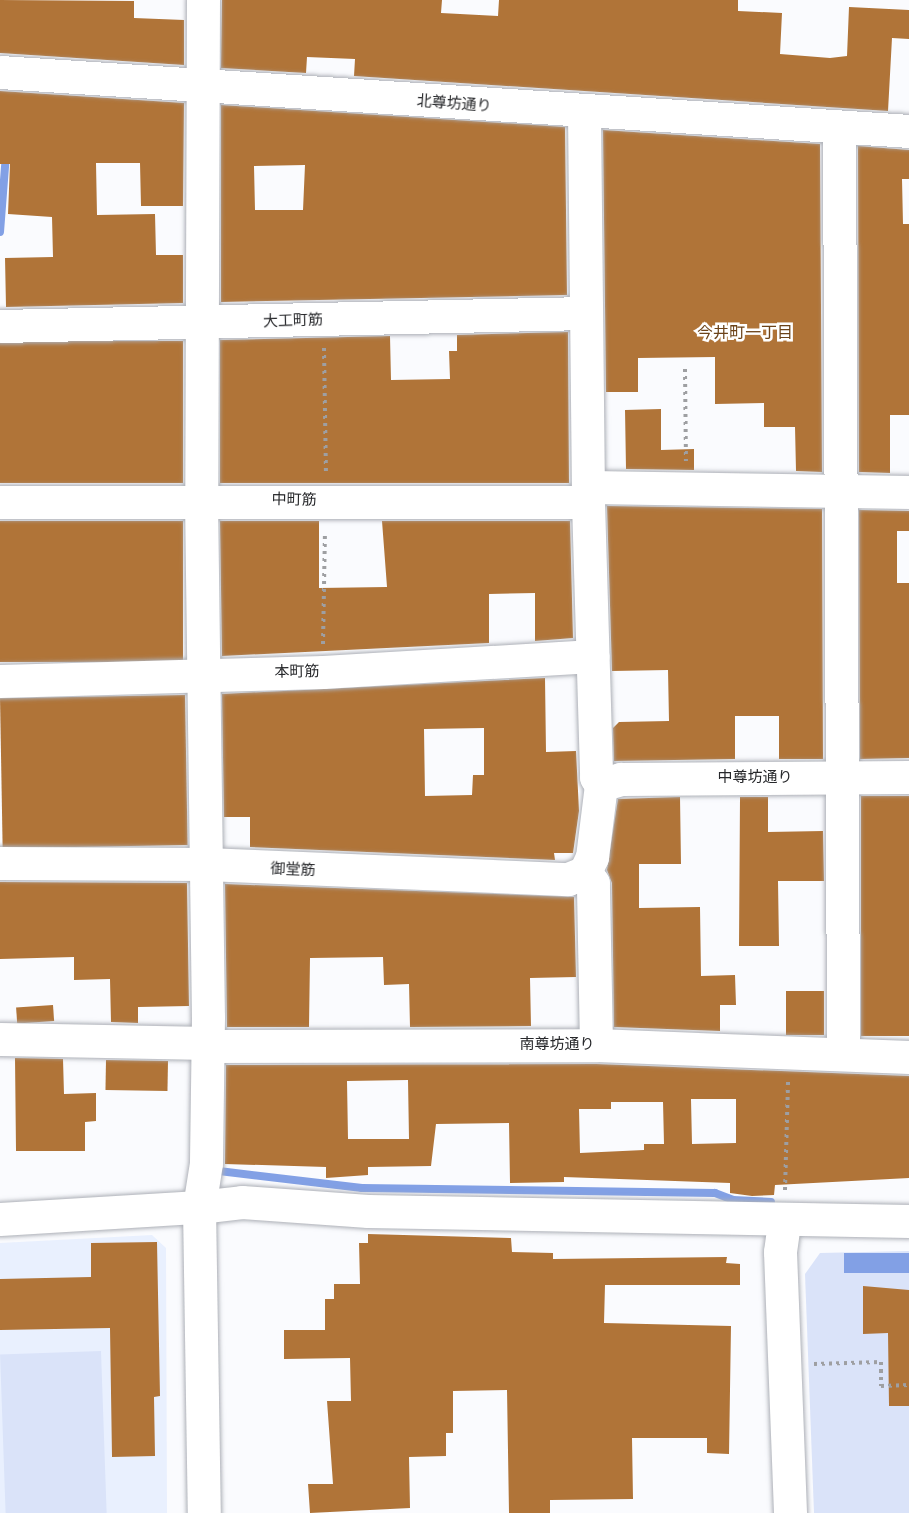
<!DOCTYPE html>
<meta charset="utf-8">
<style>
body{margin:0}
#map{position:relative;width:909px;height:1513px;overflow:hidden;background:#fafbfe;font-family:"Work Sans","Noto Sans JP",sans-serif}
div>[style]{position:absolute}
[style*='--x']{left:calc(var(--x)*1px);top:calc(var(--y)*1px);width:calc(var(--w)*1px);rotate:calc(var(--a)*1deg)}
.built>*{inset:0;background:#e9f0fe}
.green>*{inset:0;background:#dae3f9;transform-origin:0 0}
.water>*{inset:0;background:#82a0e5;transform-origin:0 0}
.stream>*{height:8px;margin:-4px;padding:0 4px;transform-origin:4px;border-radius:4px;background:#82a0e5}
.building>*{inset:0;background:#b07438;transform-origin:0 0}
.path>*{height:4px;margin-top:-2px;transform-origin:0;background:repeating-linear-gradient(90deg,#9e9fa2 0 3px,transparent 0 7.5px)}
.roads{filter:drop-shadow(0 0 2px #adb0b7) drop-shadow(0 0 2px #adb0b7)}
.minor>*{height:33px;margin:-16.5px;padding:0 16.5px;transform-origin:16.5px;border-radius:16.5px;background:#fff}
.tertiary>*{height:33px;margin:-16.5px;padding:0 16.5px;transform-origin:16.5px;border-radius:16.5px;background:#fff}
span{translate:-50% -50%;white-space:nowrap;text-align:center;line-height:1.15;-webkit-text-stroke:5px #fff;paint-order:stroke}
.street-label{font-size:15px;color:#27282b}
.neighbourhood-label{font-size:16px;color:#6c4319}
</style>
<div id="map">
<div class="built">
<div style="clip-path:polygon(152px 1235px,166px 1248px,167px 1513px,0 1513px,0 1243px)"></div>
</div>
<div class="green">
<div style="clip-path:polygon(909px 1251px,909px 1513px,814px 1513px,805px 1274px,820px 1253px)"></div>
<div style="left:101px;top:1351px;width:162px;height:101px;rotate:88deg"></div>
</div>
<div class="water">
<div style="left:909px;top:1253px;width:20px;height:65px;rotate:90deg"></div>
</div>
<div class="stream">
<div style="--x:0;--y:232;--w:78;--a:-85.6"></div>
<div style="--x:219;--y:1171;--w:144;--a:6.8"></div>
<div style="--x:362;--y:1188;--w:353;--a:0.8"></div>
<div style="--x:715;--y:1193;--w:19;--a:21"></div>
<div style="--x:733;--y:1200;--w:38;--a:3"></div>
</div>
<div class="building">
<div style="clip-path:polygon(0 0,134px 1px,134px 18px,184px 20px,184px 65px,0 53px)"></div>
<div style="clip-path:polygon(222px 0,442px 0,441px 13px,498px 16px,499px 0,738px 0,738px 11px,782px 13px,780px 54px,830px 58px,847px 56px,849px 7px,909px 10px,909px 39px,892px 38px,888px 111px,354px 76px,355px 59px,307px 57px,306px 73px,221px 68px)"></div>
<div style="clip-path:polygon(0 91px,184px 103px,183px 206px,141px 206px,140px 163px,96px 163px,97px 215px,155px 214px,156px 255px,183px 255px,183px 303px,6px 307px,5px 258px,53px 257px,52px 217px,8px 214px,10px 164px,0 164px)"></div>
<div style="clip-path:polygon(evenodd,221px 105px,565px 127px,567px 295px,221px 302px,221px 105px,305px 165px,303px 210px,255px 210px,254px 166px,305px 165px)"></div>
<div style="clip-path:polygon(603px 130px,820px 144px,822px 472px,796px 471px,795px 427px,764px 427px,764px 403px,715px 404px,715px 357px,638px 358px,638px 392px,606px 392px)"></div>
<div style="clip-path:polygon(858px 146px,909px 150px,909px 179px,902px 179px,903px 224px,909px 224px,909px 415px,890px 415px,890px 473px,859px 472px)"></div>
<div style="clip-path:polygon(568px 332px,569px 483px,220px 483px,220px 340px,390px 336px,391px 380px,450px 379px,449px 351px,457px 351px,457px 335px)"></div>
<div style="left:183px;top:341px;width:142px;height:183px;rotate:90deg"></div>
<div style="clip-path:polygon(661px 409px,661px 450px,694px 449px,694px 470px,626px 469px,625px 410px)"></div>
<div style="clip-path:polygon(607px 506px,822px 509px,823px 759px,779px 759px,779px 716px,735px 716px,735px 759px,614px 761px,613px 728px,619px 722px,669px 721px,668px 670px,612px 671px)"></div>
<div style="clip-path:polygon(859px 510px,909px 511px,909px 531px,897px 531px,897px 583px,909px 583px,909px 758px,860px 759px)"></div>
<div style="left:0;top:521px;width:183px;height:141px"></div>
<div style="clip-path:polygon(220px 521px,319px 521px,319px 588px,387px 587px,382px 521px,570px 521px,573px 638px,535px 641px,535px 593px,489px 594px,489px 643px,222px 656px)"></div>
<div style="clip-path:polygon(evenodd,545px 678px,546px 752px,576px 751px,579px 811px,573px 853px,554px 853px,555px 860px,250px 847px,250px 817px,224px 817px,222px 694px,545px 678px,484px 728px,484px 775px,473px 775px,472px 795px,425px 796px,424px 729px,484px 728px)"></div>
<div style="left:185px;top:695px;width:150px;height:185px;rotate:89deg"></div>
<div style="left:861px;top:796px;width:48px;height:240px"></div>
<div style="clip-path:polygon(680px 797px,681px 864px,639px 864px,639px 908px,700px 907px,701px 976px,735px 975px,736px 1005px,720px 1005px,720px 1031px,614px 1027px,612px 883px,607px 870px,618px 799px)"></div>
<div style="clip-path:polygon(740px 797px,768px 797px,768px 832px,823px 831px,824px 881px,778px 881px,779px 946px,739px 946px)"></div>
<div style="clip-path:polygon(0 882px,187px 883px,189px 1006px,138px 1007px,138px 1023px,111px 1022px,110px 979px,74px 980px,74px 957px,0 959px)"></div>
<div style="clip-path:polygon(225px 884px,574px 897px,576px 977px,530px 978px,531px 1026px,410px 1027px,409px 984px,384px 985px,383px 957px,310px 958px,309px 1027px,227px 1027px)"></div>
<div style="left:824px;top:991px;width:44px;height:38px;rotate:90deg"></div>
<div style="left:53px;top:1005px;width:16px;height:37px;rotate:86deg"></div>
<div style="clip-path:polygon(15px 1058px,63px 1059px,64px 1094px,96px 1093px,96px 1121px,85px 1122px,85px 1151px,16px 1151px)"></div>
<div style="left:106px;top:1060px;width:62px;height:30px;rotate:1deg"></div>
<div style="clip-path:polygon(evenodd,596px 1064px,909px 1076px,909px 1178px,775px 1185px,774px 1195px,752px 1196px,730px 1193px,730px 1183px,564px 1177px,564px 1182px,510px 1183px,509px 1123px,436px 1124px,431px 1166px,368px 1167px,368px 1175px,326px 1178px,326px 1167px,225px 1164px,226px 1065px,596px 1064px,408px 1080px,409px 1139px,348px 1139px,347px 1081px,408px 1080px,596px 1064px,691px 1099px,736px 1099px,736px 1143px,692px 1144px,691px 1099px,596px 1064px,611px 1102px,663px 1102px,664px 1144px,644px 1144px,644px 1150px,580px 1153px,579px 1109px,611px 1109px,611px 1102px)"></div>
<div style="clip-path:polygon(368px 1234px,511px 1238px,512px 1252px,553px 1253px,553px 1259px,727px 1257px,726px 1263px,740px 1264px,740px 1285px,605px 1285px,604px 1323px,731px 1326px,729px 1454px,707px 1453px,707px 1438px,632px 1438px,633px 1499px,550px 1500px,550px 1513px,509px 1513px,507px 1390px,453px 1391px,453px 1433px,446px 1433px,446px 1456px,409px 1457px,410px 1508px,310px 1513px,308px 1484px,333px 1484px,327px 1401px,351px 1401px,350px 1358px,284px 1359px,284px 1330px,325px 1330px,325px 1299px,334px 1299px,334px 1284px,360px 1284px,359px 1243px,368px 1243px)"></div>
<div style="clip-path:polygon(157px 1242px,160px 1396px,154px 1397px,155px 1456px,112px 1457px,110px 1328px,0 1330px,0 1279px,91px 1277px,91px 1243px)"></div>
<div style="clip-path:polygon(863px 1286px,909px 1290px,909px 1406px,889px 1406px,888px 1333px,863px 1334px)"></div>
</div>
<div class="path">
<div style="--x:324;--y:348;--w:125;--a:89.1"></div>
<div style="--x:685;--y:369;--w:92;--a:89.4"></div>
<div style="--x:323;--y:644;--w:112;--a:-89"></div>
<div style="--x:785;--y:1190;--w:109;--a:-88.4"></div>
<div style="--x:814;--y:1364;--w:67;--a:-1.7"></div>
<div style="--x:881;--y:1362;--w:24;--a:90"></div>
<div style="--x:881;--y:1386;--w:28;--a:-2"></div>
</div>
<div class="roads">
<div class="minor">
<div style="--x:203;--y:0;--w:499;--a:90.2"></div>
<div style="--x:201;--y:499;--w:518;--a:89.23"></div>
<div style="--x:208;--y:1017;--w:146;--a:90.8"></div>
<div style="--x:206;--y:1163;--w:45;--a:99"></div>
<div style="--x:199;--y:1207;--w:43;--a:-6.6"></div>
<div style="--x:242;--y:1202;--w:126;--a:4.1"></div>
<div style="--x:368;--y:1211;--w:541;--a:1.06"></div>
<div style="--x:0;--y:72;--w:911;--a:3.71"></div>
<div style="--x:584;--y:113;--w:389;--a:89.4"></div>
<div style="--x:588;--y:502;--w:275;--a:88.3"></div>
<div style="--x:596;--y:777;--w:9;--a:58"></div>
<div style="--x:839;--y:128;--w:925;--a:89.75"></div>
<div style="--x:0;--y:326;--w:586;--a:-1.27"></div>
<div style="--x:591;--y:487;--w:318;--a:0.9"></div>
<div style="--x:0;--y:502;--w:588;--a:0"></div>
<div style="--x:0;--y:681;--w:323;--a:-1.6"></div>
<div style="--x:323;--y:672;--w:270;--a:-3.4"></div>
<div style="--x:601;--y:785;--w:21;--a:-17"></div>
<div style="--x:621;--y:779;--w:288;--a:-0.4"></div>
<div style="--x:0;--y:863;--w:206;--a:0.3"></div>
<div style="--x:206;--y:864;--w:362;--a:2.4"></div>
<div style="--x:568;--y:879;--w:18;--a:-22"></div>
<div style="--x:0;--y:1039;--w:205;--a:1.1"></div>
<div style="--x:596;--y:1045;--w:162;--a:-91.1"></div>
<div style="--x:593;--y:883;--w:14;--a:-126"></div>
<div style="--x:585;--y:872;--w:17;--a:-65"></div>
<div style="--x:592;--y:857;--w:73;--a:-82.9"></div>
<div style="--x:205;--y:1046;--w:391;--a:-0.1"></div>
<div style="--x:596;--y:1045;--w:313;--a:2.2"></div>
<div style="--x:784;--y:1223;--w:29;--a:98"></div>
<div style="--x:780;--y:1252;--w:261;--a:87.8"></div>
</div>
<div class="tertiary">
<div style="--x:0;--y:1219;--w:199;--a:-3.5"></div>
<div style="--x:199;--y:1207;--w:306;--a:89.1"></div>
</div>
</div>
<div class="street-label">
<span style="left:454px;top:104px;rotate:4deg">北尊坊通り</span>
<span style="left:293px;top:321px;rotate:-2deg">大工町筋</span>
<span style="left:294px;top:500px;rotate:1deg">中町筋</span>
<span style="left:297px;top:672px;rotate:-1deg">本町筋</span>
<span style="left:755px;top:778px">中尊坊通り</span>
<span style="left:293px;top:870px;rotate:2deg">御堂筋</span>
<span style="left:557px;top:1045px">南尊坊通り</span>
</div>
<div class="neighbourhood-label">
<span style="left:745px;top:333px">今井町一丁目</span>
</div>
</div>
